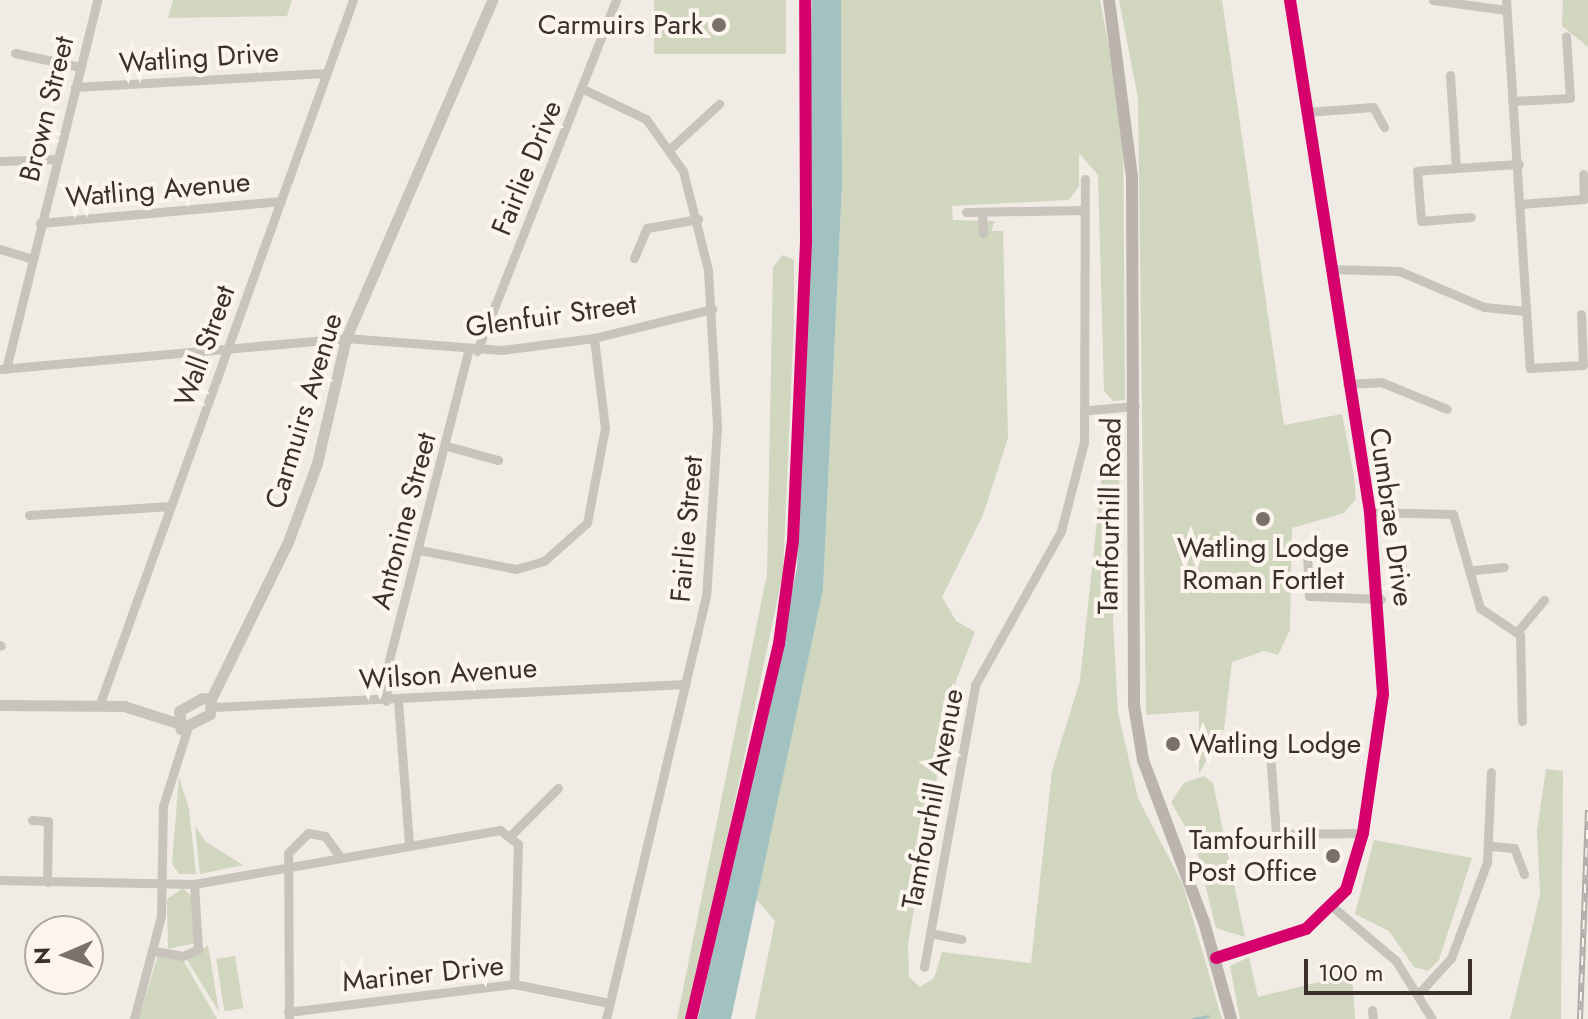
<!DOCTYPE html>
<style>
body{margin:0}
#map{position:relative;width:1588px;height:1019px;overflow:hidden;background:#f0ebe5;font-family:Jost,sans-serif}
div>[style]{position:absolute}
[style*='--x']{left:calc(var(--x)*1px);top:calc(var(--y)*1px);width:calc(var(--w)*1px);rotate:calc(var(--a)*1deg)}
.green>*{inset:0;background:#d1d6bf;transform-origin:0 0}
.water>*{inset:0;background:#a1c2c1}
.stream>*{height:3px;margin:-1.5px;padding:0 1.5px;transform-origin:1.5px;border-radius:1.5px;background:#a1c2c1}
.minor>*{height:9px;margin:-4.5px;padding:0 4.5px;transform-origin:4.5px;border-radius:4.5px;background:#c9c3be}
.tertiary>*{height:11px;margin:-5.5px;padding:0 5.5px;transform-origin:5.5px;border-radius:5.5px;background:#c9c3be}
.secondary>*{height:12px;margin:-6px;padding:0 6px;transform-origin:6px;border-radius:6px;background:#bab3ae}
.rail>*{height:6px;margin-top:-3px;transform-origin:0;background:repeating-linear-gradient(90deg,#fbf5ee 0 9px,#b1aca8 0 18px);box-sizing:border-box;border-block:2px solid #b1aca8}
.cycleway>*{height:12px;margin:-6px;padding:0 6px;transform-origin:6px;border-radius:6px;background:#d6006c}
.dots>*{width:22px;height:22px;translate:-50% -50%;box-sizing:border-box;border:4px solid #fbf5ee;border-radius:50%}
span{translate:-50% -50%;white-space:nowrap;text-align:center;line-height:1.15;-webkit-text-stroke:8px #fbf5ee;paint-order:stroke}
.poi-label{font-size:28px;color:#3b302b}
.right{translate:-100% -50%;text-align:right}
.left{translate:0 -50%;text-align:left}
.street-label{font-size:28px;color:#3b302b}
.north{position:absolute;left:24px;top:915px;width:80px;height:80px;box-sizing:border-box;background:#fbf5ee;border:2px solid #aea6a0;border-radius:50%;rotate:268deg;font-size:22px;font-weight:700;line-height:32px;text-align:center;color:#3b302b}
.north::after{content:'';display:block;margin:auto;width:28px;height:36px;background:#7a716c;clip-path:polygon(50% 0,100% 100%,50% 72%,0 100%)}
.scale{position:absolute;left:1304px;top:959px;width:168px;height:36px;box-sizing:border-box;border:4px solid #3b302b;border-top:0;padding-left:10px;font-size:24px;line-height:28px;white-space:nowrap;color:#3b302b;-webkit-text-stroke:6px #fbf5ee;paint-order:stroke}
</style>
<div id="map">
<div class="green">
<div style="clip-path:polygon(173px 0,292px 0,287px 16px,168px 18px)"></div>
<div style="left:654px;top:0;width:132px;height:54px"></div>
<div style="clip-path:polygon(841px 0,1100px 0,1123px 121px,1125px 400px,1113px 401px,1104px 391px,1098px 175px,1079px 153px,1079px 186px,1069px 200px,952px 206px,953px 220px,995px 221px,991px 231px,1003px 231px,1008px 438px,983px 515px,942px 597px,956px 621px,975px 632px,952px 691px,908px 944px,909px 977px,920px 987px,934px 978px,942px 952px,1031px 963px,1052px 771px,1080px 681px,1108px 417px,1122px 421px,1113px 621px,1118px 713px,1138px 798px,1183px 885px,1222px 1019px,755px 1019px,775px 921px,755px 898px,823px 590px,842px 185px)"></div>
<div style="clip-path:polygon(1119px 0,1222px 0,1284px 425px,1342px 414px,1354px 476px,1356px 499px,1344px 513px,1292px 528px,1290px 630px,1278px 655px,1264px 651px,1232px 662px,1224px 729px,1199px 774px,1199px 711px,1146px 715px,1138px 98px)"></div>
<div style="clip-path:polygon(1563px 0,1588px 0,1588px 47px,1562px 26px)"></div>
<div style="clip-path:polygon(783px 255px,794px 260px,794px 321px,783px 573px,689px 1019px,677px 1019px,767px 574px,773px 267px)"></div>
<div style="clip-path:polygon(1546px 769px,1563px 771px,1561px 1019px,1510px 1019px,1540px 895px,1537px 830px)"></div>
<div style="clip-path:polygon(1204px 776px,1213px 783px,1245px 937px,1216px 928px,1195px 844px,1171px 802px,1184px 783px)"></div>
<div style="clip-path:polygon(179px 777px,189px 809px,196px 874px,179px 874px,172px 864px)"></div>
<div style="clip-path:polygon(195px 826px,206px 842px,243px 865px,200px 874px)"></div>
<div style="clip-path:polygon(1374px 840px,1472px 858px,1439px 960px,1428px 971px,1414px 967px,1389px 931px,1355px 914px)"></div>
<div style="clip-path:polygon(183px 888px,191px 896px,196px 943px,168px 949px,167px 899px)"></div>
<div style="clip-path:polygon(208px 945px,219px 1012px,187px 960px)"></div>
<div style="clip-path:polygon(158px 955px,182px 958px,217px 1019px,139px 1019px)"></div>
<div style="left:235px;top:956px;width:53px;height:19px;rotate:81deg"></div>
<div style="clip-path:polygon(1249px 957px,1258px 997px,1344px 976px,1353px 986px,1355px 1019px,1240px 1019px,1230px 966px)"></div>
</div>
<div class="water">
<div style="clip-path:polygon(812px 0,841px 0,842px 185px,823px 590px,731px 1019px,698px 1019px,797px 568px)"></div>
</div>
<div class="stream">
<div style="--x:1193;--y:1019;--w:15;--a:-11"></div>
</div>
<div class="minor">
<div style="--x:1433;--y:0;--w:74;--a:7.8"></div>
<div style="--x:1506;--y:0;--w:369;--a:86.3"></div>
<div style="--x:1530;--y:368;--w:53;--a:-3.2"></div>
<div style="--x:1583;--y:365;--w:51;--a:-92.2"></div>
<div style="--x:15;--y:53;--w:66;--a:12.2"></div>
<div style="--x:1450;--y:75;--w:93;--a:86.3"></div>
<div style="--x:1456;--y:168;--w:63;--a:-3.6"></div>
<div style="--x:75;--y:87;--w:252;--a:-3.2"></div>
<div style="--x:583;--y:89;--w:70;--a:25.5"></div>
<div style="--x:646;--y:119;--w:64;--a:54.6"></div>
<div style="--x:683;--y:171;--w:102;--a:75.8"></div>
<div style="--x:708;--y:270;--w:158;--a:86.7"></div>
<div style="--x:717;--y:428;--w:168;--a:93.7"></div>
<div style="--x:706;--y:596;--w:435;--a:103.3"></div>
<div style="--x:1512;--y:101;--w:58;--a:-3"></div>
<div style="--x:1570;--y:98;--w:62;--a:-93.7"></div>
<div style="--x:1307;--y:112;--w:66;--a:-4.3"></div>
<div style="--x:1373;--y:107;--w:23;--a:61"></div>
<div style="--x:672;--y:147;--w:64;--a:-42.5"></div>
<div style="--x:0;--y:161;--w:57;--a:-2"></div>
<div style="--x:1456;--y:168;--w:39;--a:176"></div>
<div style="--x:1417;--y:171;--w:50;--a:85.4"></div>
<div style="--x:1421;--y:221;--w:50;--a:-4.6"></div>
<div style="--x:1521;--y:204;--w:63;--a:-4.5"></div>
<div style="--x:1584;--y:199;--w:25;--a:-92"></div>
<div style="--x:966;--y:212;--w:119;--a:-1"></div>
<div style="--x:982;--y:212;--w:21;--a:87"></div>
<div style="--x:40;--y:223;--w:242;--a:-5.2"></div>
<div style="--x:0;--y:249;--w:34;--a:17"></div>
<div style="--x:634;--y:258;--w:33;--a:-67"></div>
<div style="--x:647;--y:228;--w:52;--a:-10"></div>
<div style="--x:1330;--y:269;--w:69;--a:1.7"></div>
<div style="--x:1399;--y:271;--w:92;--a:23"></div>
<div style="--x:1484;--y:307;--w:42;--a:5.4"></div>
<div style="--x:477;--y:351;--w:378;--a:-68.4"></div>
<div style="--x:0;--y:369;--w:347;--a:-5.1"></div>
<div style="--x:346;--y:338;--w:156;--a:4.4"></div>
<div style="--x:502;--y:350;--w:93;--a:-7.4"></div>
<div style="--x:594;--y:338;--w:122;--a:-13.8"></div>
<div style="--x:6;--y:369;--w:380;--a:-76.1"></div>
<div style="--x:1347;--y:384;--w:34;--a:-3"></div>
<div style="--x:1381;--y:382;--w:71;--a:22.2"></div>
<div style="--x:1089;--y:410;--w:46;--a:-5"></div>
<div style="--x:447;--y:446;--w:53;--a:15.4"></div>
<div style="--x:1370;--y:512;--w:83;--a:1.4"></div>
<div style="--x:1453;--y:514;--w:98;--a:74"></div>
<div style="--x:1480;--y:608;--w:48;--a:34"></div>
<div style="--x:1520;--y:635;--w:86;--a:88.7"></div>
<div style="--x:29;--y:515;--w:142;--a:-3.6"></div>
<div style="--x:420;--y:550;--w:98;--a:11.2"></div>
<div style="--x:516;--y:569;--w:29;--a:-16"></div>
<div style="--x:544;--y:561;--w:57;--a:-41.5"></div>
<div style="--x:587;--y:523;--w:97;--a:-79.3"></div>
<div style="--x:605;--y:428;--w:91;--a:-97"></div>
<div style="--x:1307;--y:554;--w:42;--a:87.3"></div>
<div style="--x:1309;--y:596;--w:72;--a:2.4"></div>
<div style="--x:1475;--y:570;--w:29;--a:-6"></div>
<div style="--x:1517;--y:632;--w:42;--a:-49.8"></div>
<div style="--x:0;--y:645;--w:1;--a:45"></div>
<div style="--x:386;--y:701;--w:41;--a:-85.8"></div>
<div style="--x:389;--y:660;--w:318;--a:-75.6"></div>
<div style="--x:398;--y:701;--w:143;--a:85.6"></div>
<div style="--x:99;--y:706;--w:750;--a:-70.21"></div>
<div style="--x:214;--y:707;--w:472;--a:-2.8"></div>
<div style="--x:1269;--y:740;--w:94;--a:85.7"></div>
<div style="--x:1276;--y:834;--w:87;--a:-0.7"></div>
<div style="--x:32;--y:820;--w:16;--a:4"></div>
<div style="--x:48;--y:821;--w:61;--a:90.9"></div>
<div style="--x:512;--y:834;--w:65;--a:-45"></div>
<div style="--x:1491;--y:846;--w:23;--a:5"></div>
<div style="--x:1514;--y:848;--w:28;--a:69"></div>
<div style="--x:0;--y:880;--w:194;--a:1.2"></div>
<div style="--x:194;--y:884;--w:311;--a:-10"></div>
<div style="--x:500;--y:830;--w:23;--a:38"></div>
<div style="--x:518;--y:844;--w:140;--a:91.6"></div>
<div style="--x:1334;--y:908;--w:82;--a:40.5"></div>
<div style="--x:1396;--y:961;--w:68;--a:58.2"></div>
<div style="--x:930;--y:933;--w:32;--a:11"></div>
<div style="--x:155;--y:951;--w:28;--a:10"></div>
<div style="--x:183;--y:956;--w:17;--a:-25"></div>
<div style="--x:198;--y:949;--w:65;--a:-93.5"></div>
<div style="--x:1216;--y:958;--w:95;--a:-17.9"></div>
<div style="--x:1306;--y:929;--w:56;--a:-44.3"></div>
<div style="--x:1346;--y:890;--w:59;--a:-73.4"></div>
<div style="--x:1363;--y:833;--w:140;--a:-81.8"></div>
<div style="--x:1383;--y:694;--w:182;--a:-94.1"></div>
<div style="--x:1370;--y:512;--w:518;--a:-98.88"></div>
<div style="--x:924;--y:967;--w:287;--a:-79.7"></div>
<div style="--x:975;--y:685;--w:176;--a:-60.8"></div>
<div style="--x:1061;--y:531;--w:92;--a:-75.5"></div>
<div style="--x:1084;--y:442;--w:263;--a:-89.8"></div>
<div style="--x:1420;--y:992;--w:46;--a:-47.6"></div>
<div style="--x:1451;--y:958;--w:103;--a:-69.4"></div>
<div style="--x:1487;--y:862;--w:90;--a:-87.5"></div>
<div style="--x:1372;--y:1010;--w:9;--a:84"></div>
<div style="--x:288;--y:1012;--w:228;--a:-7.1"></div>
<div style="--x:514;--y:984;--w:97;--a:11.3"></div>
<div style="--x:134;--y:1019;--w:106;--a:-75.3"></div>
<div style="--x:161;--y:916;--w:110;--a:-89"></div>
<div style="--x:163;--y:806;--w:80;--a:-72.5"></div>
<div style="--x:289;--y:1019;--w:166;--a:-90.3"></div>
<div style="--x:288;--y:853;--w:28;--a:-45"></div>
<div style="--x:308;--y:833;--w:17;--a:10"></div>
<div style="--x:325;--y:836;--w:26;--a:54"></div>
</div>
<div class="tertiary">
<div style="--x:202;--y:698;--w:9;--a:6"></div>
<div style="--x:211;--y:699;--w:15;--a:94"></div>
<div style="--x:210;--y:714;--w:33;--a:153"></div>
<div style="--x:181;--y:729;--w:18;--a:-96"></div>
<div style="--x:179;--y:711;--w:26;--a:-29"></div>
<div style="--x:211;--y:699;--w:175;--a:-63.9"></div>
<div style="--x:288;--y:542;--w:84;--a:-69.8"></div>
<div style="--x:317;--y:463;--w:128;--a:-76.9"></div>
<div style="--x:346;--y:338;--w:368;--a:-66.6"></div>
<div style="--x:0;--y:705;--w:124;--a:0.5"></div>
<div style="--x:124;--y:706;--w:56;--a:17.8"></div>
</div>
<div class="secondary">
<div style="--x:1109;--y:0;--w:177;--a:82.6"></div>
<div style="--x:1132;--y:176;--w:529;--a:89.78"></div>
<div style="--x:1134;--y:705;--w:56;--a:80.7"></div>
<div style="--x:1143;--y:760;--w:173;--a:69.4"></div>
<div style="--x:1204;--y:922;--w:101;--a:74.4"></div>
</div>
<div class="rail">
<div style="--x:1580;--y:1019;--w:209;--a:-87.8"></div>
</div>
<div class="cycleway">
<div style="--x:1216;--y:958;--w:95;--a:-17.9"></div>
<div style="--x:1306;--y:929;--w:56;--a:-44.3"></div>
<div style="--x:1346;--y:890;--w:59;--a:-73.4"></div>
<div style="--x:1363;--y:833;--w:140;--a:-81.8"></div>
<div style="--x:1383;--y:694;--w:182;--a:-94.1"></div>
<div style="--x:1370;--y:512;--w:518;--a:-98.88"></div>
<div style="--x:691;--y:1019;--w:385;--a:-76.8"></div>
<div style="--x:779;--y:644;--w:105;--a:-82.3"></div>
<div style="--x:793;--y:540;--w:300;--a:-87.5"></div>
<div style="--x:806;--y:240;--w:240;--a:-90.2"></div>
</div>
<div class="dots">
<div style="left:719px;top:25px;background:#7a716c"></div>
<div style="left:1263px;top:519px;background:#7a716c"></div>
<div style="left:1173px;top:744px;background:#7a716c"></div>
<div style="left:1333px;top:856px;background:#7a716c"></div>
</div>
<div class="poi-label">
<span class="right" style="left:703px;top:25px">Carmuirs Park</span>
<span style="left:1263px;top:564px">Watling Lodge<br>Roman Fortlet</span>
<span class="left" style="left:1189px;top:744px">Watling Lodge</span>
<span class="right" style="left:1317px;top:856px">Tamfourhill<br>Post Office</span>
</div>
<div class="street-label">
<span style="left:199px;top:58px;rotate:-4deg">Watling Drive</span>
<span style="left:47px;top:109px;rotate:-76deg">Brown Street</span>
<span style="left:527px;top:168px;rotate:-68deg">Fairlie Drive</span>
<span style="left:158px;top:190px;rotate:-5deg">Watling Avenue</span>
<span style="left:551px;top:316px;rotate:-8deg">Glenfuir Street</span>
<span style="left:205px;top:346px;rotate:-70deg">Wall Street</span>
<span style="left:304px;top:411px;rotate:-73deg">Carmuirs Avenue</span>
<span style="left:1110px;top:516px;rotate:-89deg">Tamfourhill Road</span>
<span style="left:1391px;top:517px;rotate:82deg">Cumbrae Drive</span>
<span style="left:404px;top:521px;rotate:-75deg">Antonine Street</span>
<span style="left:687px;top:529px;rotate:-85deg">Fairlie Street</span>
<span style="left:448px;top:674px;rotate:-4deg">Wilson Avenue</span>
<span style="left:933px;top:799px;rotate:-79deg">Tamfourhill Avenue</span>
<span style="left:423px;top:974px;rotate:-6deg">Mariner Drive</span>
</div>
<div class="north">N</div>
<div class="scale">100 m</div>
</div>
